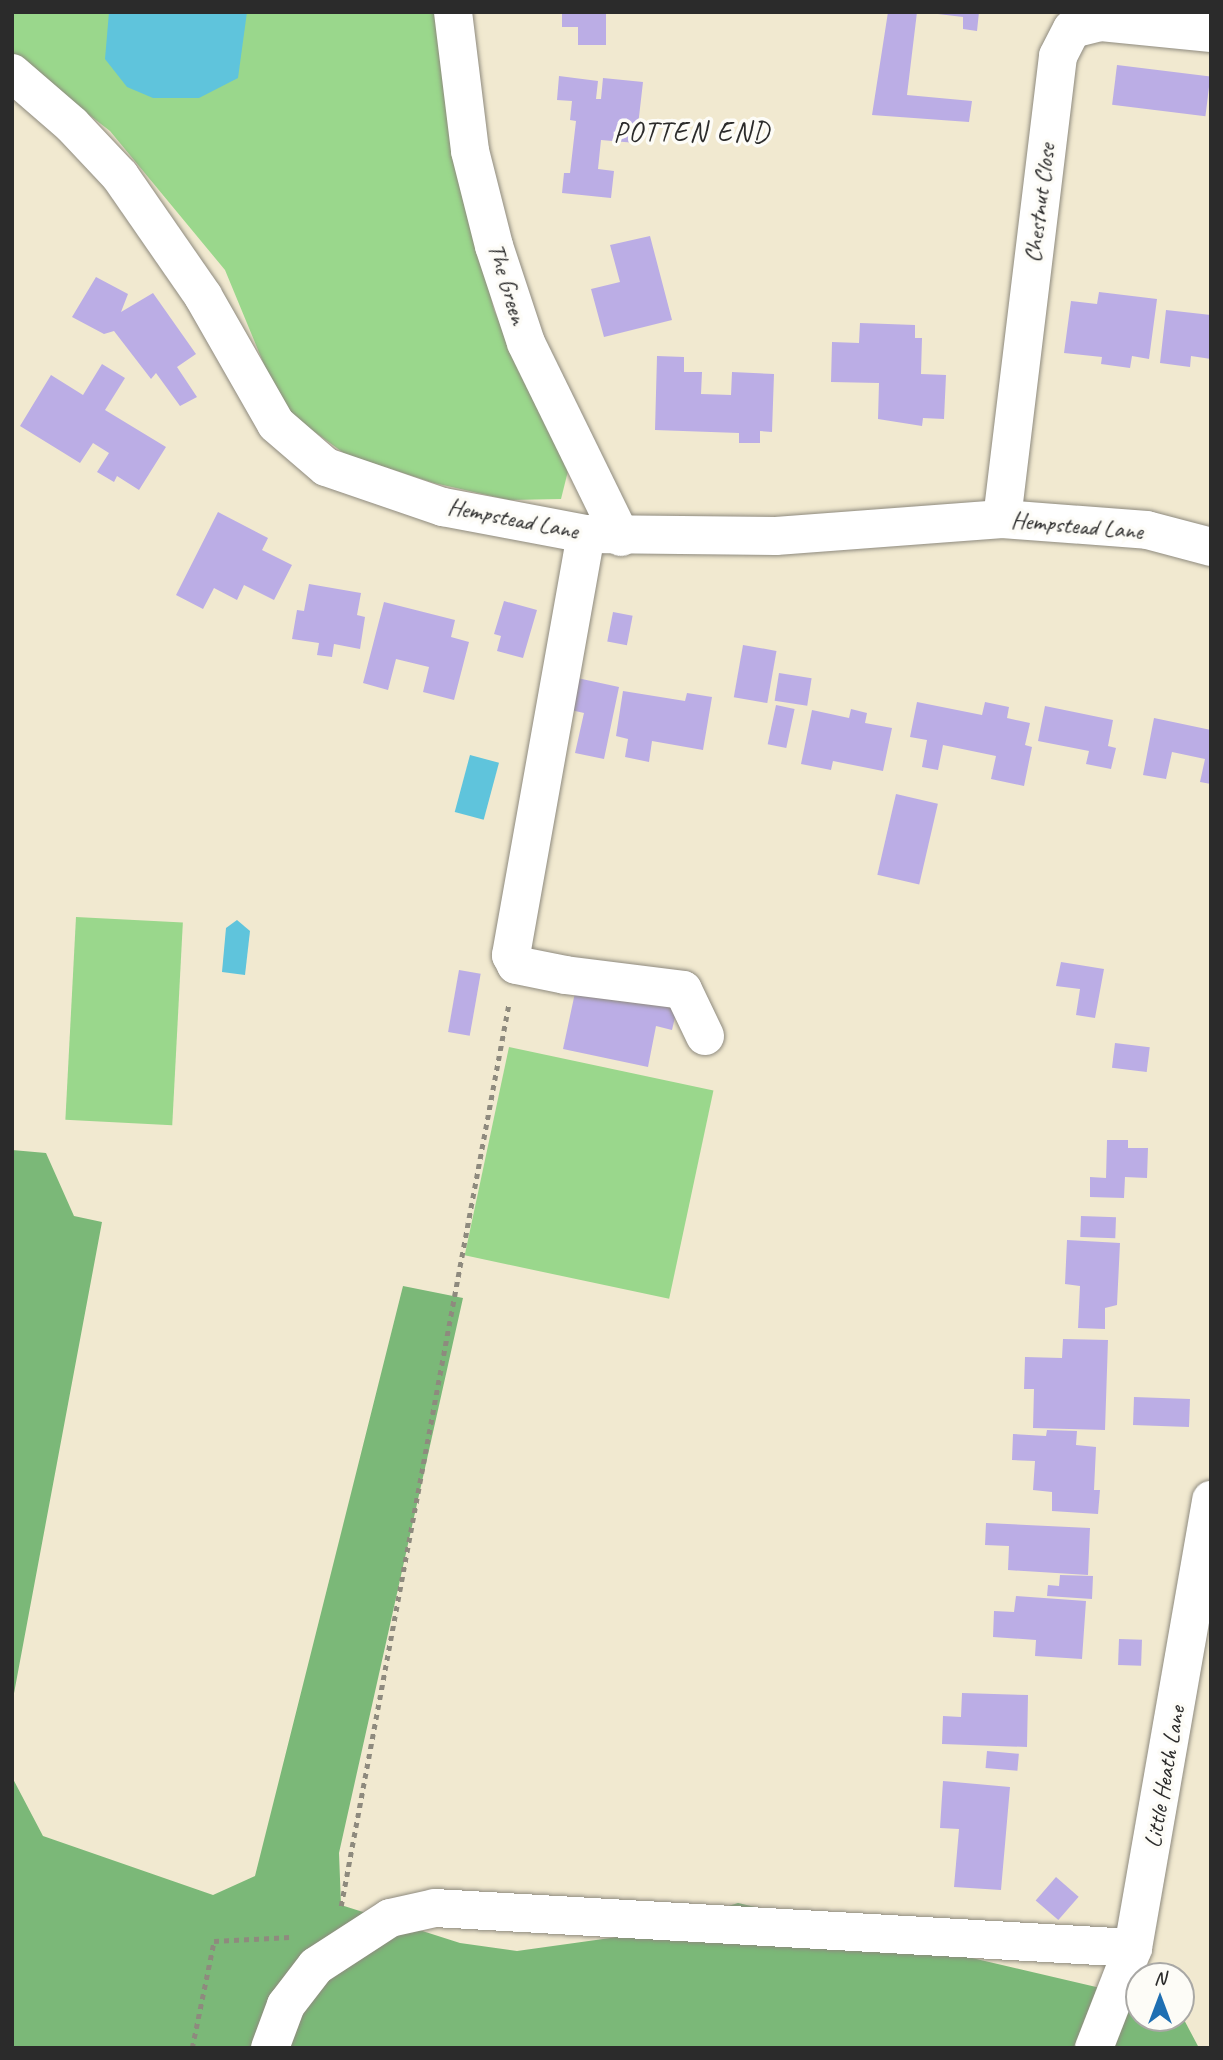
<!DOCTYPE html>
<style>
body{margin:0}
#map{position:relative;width:1223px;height:2060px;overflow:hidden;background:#f1e9d0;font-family:Caveat,sans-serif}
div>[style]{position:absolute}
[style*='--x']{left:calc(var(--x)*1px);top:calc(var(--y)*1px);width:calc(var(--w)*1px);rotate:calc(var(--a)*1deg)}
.green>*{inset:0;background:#9ad78c;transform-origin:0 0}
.forest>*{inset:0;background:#7bb878}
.water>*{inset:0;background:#5fc4dc;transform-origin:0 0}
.building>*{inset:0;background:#bbade5;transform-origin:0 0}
.path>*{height:4.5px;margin-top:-2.25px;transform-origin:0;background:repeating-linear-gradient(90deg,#8e8a7e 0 5px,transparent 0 10px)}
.roads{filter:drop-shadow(0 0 2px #8e8a7e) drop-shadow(0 0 2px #8e8a7e)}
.minor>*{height:38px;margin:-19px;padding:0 19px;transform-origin:19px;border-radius:19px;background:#fff}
span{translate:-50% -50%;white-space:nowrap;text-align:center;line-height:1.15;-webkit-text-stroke:7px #fdfcf7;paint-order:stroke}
.street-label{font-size:24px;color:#2b2b2b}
.quarter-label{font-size:28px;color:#2b2b2b;letter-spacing:2px}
.frame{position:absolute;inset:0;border:14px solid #2b2b2b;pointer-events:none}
.north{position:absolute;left:1125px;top:1962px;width:70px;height:70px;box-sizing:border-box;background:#fdfcf7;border:2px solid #a9a8a5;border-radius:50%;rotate:0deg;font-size:19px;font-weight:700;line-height:28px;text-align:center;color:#2b2b2b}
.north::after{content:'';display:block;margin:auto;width:24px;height:32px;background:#1f6fb2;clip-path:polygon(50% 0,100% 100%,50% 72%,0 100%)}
</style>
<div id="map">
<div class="green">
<div style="clip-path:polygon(12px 12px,436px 12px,456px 158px,494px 310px,568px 471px,561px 499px,509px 500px,434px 483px,345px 454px,282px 408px,225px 270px,110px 131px,12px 55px)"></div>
<div style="left:76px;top:917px;width:107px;height:203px;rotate:3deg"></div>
<div style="left:509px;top:1047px;width:209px;height:213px;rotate:12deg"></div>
</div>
<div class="forest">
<div style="clip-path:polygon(12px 1150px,46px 1153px,74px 1216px,102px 1222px,12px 1704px)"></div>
<div style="clip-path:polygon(403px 1286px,463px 1298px,339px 1853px,341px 1905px,460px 1943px,517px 1951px,639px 1934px,738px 1903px,1139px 1997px,1139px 2018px,1181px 2018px,1181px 2014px,1199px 2048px,12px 2048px,12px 1777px,43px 1836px,213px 1895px,255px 1876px)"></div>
</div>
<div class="water">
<div style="clip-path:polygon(109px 12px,247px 12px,238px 78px,199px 98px,153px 98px,127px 87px,105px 59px)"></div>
<div style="left:470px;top:755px;width:30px;height:59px;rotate:15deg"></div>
<div style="clip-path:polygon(237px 920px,250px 931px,245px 975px,222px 972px,226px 928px)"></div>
</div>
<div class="building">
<div style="clip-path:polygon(562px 12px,606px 12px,606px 45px,578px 45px,578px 27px,562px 27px)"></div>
<div style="clip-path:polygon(888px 12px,917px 12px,907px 95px,972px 101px,969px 122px,872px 115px)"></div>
<div style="clip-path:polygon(921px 12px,979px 12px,977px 31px,963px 29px,963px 17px)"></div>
<div style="left:1117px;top:65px;width:94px;height:40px;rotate:7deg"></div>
<div style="clip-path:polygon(559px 76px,598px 81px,596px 99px,601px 99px,603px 78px,643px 82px,636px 143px,601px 140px,598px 169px,614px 171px,611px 198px,562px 193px,564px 173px,570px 173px,576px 121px,570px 120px,572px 101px,557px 100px)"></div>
<div style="clip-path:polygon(650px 236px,672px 320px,604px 337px,591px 289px,620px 282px,610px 245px)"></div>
<div style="clip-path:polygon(96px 277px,128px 294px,121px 312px,153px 293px,196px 354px,177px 367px,197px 397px,180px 406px,156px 373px,151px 379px,114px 331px,104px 334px,72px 317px)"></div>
<div style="clip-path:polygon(1099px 292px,1157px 299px,1149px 359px,1132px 356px,1130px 368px,1101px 364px,1102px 357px,1064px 353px,1071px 301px,1097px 304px)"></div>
<div style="clip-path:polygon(1166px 310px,1211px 315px,1211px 359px,1191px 356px,1190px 367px,1160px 363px)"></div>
<div style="clip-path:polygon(860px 323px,915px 325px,915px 338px,922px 338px,921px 374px,946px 375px,944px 419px,923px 418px,922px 426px,878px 419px,879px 383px,831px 382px,832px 342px,859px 343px)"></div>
<div style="clip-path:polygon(657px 356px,684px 357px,684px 372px,702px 372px,701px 394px,731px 395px,732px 372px,774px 374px,772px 432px,760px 431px,760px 443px,739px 443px,739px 433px,655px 430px)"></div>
<div style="clip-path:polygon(102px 364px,125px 378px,105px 410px,166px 447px,139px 490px,117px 476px,114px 482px,97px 472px,109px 453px,93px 443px,80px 463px,20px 426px,51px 375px,83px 395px)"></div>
<div style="clip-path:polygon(218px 512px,268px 538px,262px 550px,292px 565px,274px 600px,244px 585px,237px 600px,214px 588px,203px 609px,176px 595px)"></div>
<div style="clip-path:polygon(309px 584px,361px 593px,357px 615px,365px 617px,360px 649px,334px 644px,332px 657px,317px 655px,319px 643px,292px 639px,297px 610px,304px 611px)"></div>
<div style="clip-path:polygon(504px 601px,537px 610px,523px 658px,497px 651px,501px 636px,494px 634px)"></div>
<div style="clip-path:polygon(384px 602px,455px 620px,451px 637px,469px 642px,454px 700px,423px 692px,429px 667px,396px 659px,388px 690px,363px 683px)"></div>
<div style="left:613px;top:612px;width:20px;height:30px;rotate:11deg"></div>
<div style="left:743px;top:645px;width:34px;height:53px;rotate:10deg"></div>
<div style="left:779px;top:673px;width:33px;height:28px;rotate:9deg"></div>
<div style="clip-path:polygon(568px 676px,619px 687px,604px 759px,575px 753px,584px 713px,562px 708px)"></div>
<div style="clip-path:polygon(623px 691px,685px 701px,687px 693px,712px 697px,703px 750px,652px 741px,649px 762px,625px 757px,628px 739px,616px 736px)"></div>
<div style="clip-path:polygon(917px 702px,982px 715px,985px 702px,1009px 707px,1007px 718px,1030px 723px,1025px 745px,1032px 747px,1024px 786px,991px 779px,996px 756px,943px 745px,938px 770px,922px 767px,927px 740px,910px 737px)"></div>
<div style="left:776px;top:705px;width:19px;height:40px;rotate:12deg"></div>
<div style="clip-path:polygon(1045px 706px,1113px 720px,1108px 746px,1116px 748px,1111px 769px,1086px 764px,1089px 751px,1038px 741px)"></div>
<div style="clip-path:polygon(851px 709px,867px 713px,865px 723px,892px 728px,883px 771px,833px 761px,831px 770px,801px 764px,812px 710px,849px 718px)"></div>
<div style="clip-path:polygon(1154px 718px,1211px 730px,1211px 784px,1200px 782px,1205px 759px,1172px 752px,1166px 779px,1143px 775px)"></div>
<div style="left:896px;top:794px;width:43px;height:83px;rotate:13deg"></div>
<div style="clip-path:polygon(1061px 962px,1104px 969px,1095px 1018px,1076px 1015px,1080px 989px,1056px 986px)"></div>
<div style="left:459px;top:970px;width:22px;height:63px;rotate:10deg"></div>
<div style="clip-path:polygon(576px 988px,677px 1009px,672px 1030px,656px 1026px,648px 1067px,563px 1049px)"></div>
<div style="left:1115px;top:1043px;width:35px;height:25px;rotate:7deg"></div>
<div style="clip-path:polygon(1107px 1140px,1128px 1140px,1128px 1148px,1148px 1148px,1147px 1178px,1125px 1177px,1124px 1198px,1090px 1197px,1090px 1177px,1106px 1178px)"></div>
<div style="left:1081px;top:1216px;width:35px;height:21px;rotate:2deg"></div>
<div style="clip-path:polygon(1067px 1240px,1120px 1243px,1117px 1305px,1105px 1308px,1105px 1329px,1078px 1328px,1080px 1286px,1065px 1284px)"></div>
<div style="clip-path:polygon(1063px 1339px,1108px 1340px,1105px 1430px,1033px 1428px,1034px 1389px,1024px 1389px,1025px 1357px,1062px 1358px)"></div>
<div style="left:1134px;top:1397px;width:56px;height:28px;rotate:2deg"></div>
<div style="clip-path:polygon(1047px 1430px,1077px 1431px,1076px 1445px,1096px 1447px,1094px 1490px,1100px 1490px,1098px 1514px,1052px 1511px,1052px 1492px,1033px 1490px,1035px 1461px,1012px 1460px,1013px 1434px,1046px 1436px)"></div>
<div style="clip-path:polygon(986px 1523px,1090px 1528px,1088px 1575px,1008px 1570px,1009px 1546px,985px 1545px)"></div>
<div style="clip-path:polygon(1060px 1575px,1093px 1576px,1092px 1599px,1047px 1596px,1048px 1585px,1059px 1586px)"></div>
<div style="clip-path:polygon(1016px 1596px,1086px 1601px,1082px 1659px,1035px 1656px,1036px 1640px,993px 1637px,994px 1611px,1014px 1612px)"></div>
<div style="left:1119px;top:1639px;width:23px;height:26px;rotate:2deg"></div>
<div style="clip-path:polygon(962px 1693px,1028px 1695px,1027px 1747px,942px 1744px,943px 1716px,961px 1717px)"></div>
<div style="left:987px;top:1751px;width:32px;height:17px;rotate:5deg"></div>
<div style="clip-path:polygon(943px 1781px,1010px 1787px,1001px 1890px,954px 1887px,959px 1829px,940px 1828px)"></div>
<div style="left:1056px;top:1877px;width:30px;height:31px;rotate:41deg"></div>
</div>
<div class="path">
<div style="--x:341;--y:1906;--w:919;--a:-79.47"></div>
<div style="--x:192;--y:2048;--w:109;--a:-78.4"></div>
<div style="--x:214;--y:1941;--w:76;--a:-3"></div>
</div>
<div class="roads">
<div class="minor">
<div style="--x:453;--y:12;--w:140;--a:83"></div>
<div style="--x:470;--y:151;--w:98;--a:75.8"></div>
<div style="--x:494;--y:246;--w:102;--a:71.7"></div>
<div style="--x:526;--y:343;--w:216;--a:63.9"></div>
<div style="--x:12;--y:73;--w:79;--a:40.9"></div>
<div style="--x:72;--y:125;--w:70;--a:46.7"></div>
<div style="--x:120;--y:176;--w:146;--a:55.3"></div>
<div style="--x:203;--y:296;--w:147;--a:60.3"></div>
<div style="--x:276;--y:424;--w:66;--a:40.7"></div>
<div style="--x:326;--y:467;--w:124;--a:18.9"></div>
<div style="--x:443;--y:507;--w:146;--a:10.7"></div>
<div style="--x:586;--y:534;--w:190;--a:0.6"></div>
<div style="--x:776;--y:536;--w:227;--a:-4.3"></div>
<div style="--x:1002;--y:519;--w:145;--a:4.3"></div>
<div style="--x:1147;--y:530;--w:66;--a:14.9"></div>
<div style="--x:1002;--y:519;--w:466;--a:-83.1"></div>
<div style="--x:1058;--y:56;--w:30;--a:-63"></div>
<div style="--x:1072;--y:29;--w:30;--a:-14"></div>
<div style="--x:1101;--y:22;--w:111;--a:5.7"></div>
<div style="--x:586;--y:534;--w:428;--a:100.1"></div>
<div style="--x:511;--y:955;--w:11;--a:63"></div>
<div style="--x:516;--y:965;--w:50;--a:11.5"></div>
<div style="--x:565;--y:975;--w:119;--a:7.2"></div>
<div style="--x:683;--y:990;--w:51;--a:64.4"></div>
<div style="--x:270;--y:2048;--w:46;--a:-69.6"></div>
<div style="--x:286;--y:2005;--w:49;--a:-52.4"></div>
<div style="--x:316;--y:1966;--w:88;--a:-33"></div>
<div style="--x:390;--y:1918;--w:46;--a:-12.5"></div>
<div style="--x:435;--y:1908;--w:699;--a:3.28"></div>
<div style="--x:1094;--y:2048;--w:107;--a:-68.7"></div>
<div style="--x:1133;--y:1948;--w:455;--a:-80.1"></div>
</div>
</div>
<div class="street-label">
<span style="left:1040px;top:203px;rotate:-83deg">Chestnut Close</span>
<span style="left:507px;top:284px;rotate:73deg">The Green</span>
<span style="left:513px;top:519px;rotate:11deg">Hempstead Lane</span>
<span style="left:1077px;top:526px;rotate:5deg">Hempstead Lane</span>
<span style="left:1165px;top:1777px;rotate:-80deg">Little Heath Lane</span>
</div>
<div class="quarter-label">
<span style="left:692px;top:132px">POTTEN END</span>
</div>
<div class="frame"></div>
<div class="north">N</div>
</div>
